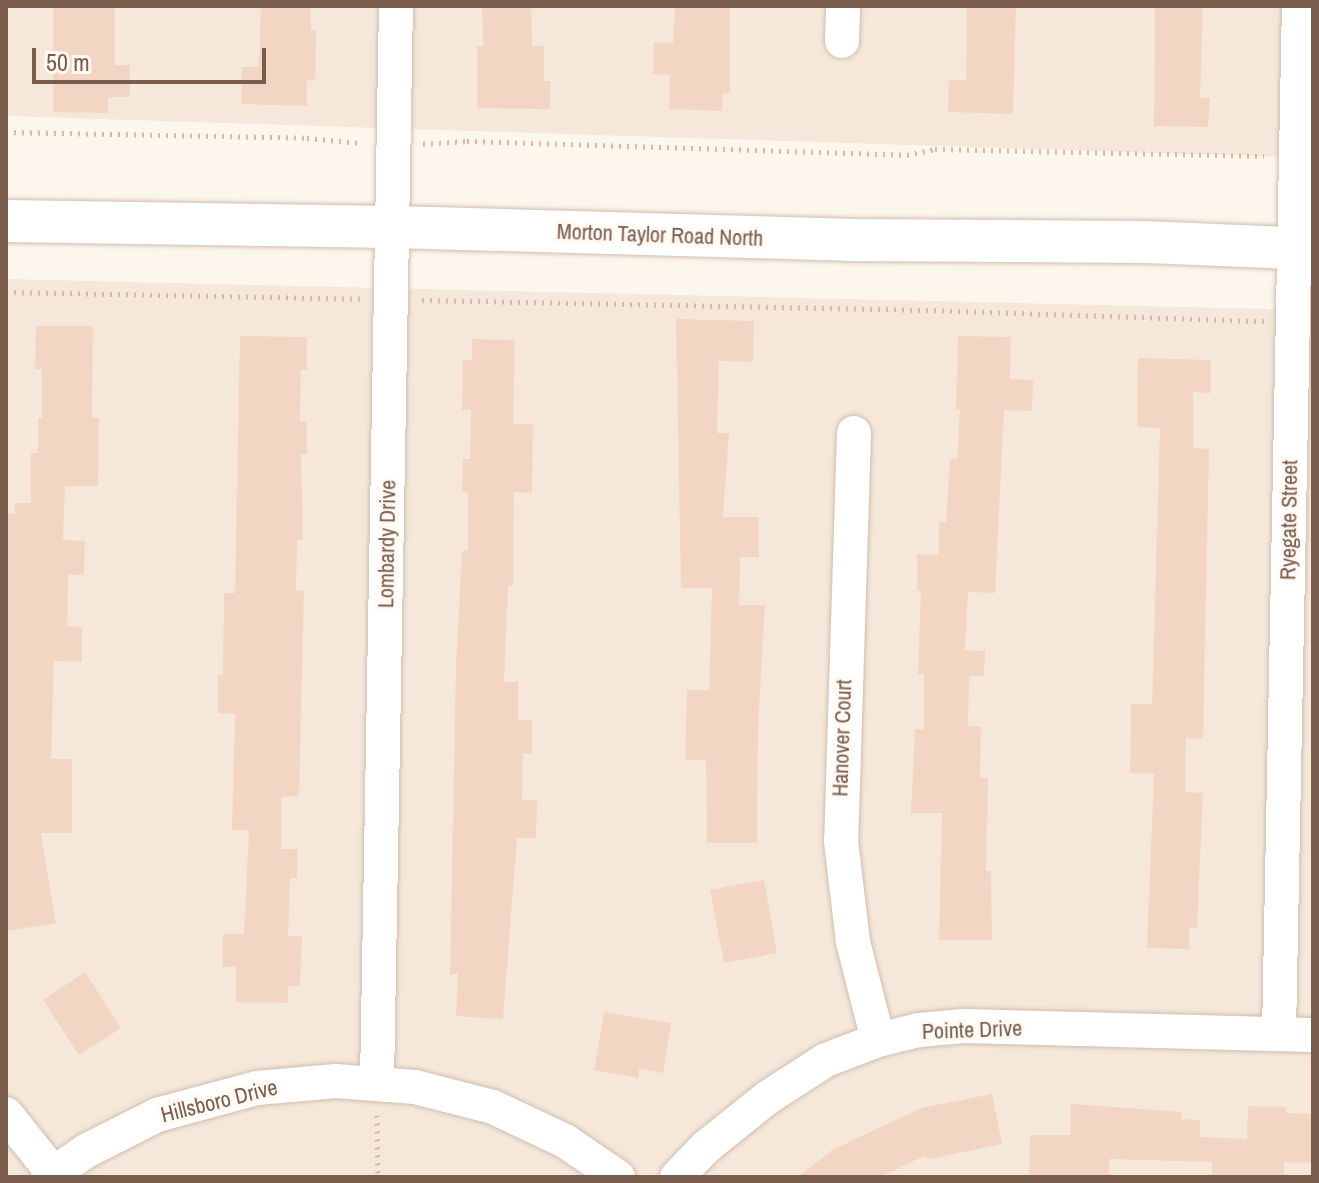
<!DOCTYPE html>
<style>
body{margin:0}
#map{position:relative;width:1319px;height:1183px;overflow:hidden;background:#fdf6ec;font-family:"Archivo Narrow",sans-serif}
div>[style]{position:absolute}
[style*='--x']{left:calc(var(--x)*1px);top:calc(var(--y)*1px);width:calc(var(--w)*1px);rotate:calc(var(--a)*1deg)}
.residential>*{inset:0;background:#f5e8da}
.building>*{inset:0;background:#f3d5c3}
.path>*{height:5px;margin-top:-2.5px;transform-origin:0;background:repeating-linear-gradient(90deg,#d9b8a5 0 2px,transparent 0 8px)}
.roads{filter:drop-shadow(0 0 2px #d1beb0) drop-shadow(0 0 2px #d1beb0)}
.minor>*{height:34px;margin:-17px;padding:0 17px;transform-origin:17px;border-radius:17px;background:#fff}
.tertiary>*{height:42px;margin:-21px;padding:0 21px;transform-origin:21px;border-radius:21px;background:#fff}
span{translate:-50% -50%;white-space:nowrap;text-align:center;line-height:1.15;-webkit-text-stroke:7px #fffaf3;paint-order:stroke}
.street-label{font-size:22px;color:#7a5c4d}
.frame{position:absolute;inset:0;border:8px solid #7a5c4d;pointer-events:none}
.scale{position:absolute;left:32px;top:48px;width:234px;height:36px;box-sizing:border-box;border:4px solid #7a5c4d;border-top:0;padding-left:10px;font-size:24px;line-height:28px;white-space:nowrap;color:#7a5c4d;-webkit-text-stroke:6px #fffaf3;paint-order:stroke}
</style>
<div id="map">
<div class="residential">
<div style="clip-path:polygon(6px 6px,1313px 6px,1313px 158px,6px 116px)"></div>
<div style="clip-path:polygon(6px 279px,1313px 310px,1313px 1177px,6px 1177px)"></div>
</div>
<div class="building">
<div style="clip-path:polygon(53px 6px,115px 6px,115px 65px,130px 65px,130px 97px,108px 97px,108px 113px,53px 112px)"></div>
<div style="clip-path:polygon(261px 6px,311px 6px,311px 30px,316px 30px,315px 81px,307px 80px,307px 106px,241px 104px,242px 67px,259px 67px)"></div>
<div style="clip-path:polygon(482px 6px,531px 6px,532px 46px,544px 46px,544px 81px,550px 81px,550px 109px,477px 108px,477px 46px,483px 46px)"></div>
<div style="clip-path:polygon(675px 6px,730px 6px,730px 93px,723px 93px,722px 111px,669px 109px,670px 75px,653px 74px,654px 42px,673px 43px)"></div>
<div style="clip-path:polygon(967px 6px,1016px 6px,1013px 114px,948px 112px,949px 80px,966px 80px)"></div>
<div style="clip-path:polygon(1155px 6px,1203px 6px,1200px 98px,1210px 98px,1208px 127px,1154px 126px)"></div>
<div style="clip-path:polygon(676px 319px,754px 321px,753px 362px,719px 361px,717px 433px,729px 433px,723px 517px,759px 517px,759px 557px,740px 557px,739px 605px,765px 605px,758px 726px,757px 843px,707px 843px,706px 760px,685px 760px,687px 690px,709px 690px,712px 588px,681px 588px)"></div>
<div style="clip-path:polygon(36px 326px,93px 326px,92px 418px,99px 418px,98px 486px,65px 486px,63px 540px,85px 541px,84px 575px,68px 575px,67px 626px,82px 627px,82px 662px,54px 661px,51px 759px,72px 759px,72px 833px,41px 833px,56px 923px,6px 931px,6px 514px,15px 514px,15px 503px,31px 503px,31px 453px,38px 453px,38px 418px,42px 418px,42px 369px,35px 369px)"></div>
<div style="clip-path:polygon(240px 336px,307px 337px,307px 370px,301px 370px,300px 421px,307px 421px,307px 454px,301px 454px,303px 540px,297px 540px,296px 590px,304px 591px,299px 796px,281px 797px,281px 849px,298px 849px,297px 878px,290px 878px,288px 936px,302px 936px,300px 986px,288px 986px,288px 1003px,236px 1002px,236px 967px,222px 967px,223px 934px,244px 934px,249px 830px,232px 830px,235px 714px,218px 713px,218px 675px,223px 675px,224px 593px,235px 593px)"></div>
<div style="clip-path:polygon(958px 336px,1011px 337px,1010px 379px,1033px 380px,1032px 411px,1004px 410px,995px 593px,968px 592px,965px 650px,985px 651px,984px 676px,969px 676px,968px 726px,981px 727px,980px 778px,988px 778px,986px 871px,991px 871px,992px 940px,939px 940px,942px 813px,911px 813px,915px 729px,924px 729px,924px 674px,918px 674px,921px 591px,917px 591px,917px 554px,939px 555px,939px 522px,946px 522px,950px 459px,957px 459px,960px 409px,956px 409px)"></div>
<div style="clip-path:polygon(472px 339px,515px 340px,513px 424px,533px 424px,532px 493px,514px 492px,513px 586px,508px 586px,504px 682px,518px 682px,518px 720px,532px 720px,532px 753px,523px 753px,522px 800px,537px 800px,536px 838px,517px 838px,503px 1019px,456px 1016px,458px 973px,450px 975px,456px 665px,462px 551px,468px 551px,468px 492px,462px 492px,463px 459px,470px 459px,471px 410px,462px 410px,463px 360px,472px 360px)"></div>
<div style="clip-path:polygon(1138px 358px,1211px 360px,1211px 393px,1193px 392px,1193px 448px,1209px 449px,1203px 739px,1186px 738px,1185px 792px,1203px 793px,1197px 928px,1189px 927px,1189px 949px,1147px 948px,1154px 774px,1130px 773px,1131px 704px,1152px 704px,1160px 428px,1137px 427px)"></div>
<div style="clip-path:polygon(764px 880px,777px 953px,724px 963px,710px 890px)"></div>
<div style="clip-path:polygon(85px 972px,121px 1028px,79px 1055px,43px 1000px)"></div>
<div style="clip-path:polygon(604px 1012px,671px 1023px,663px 1073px,639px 1069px,638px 1078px,594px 1070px)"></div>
<div style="clip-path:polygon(992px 1094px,1002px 1144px,930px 1159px,924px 1156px,880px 1177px,798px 1177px,832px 1150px,921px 1108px)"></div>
<div style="clip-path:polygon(1071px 1104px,1182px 1112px,1181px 1119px,1200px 1120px,1200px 1137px,1247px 1139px,1248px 1106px,1286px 1107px,1286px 1113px,1313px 1114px,1313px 1163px,1284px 1162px,1284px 1177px,1212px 1177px,1212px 1162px,1109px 1159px,1109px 1177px,1029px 1177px,1030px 1135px,1070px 1135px)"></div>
</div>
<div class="path">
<div style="--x:6;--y:132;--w:301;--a:1.1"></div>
<div style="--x:307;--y:138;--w:54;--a:5.3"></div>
<div style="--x:423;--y:144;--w:44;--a:-3.9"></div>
<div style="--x:467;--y:141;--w:440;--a:1.8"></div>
<div style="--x:907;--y:155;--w:29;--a:-12"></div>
<div style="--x:935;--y:149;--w:329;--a:1.2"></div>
<div style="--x:6;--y:292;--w:354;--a:1.1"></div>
<div style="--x:422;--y:300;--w:504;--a:1.14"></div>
<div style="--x:926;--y:310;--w:338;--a:1.9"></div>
<div style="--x:377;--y:1115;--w:62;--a:89.1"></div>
</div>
<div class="roads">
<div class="minor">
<div style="--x:842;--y:41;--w:35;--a:-88"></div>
<div style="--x:854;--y:433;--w:408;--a:91.8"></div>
<div style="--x:841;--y:841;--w:102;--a:83.2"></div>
<div style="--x:853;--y:942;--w:101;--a:75.7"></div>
<div style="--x:1279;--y:1034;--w:1028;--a:-88.89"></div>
<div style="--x:377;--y:1082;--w:1076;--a:-88.99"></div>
<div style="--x:6;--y:1114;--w:75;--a:51.5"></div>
<div style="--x:48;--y:1177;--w:46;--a:-34.4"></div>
<div style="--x:86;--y:1151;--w:80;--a:-26.9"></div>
<div style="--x:157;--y:1115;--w:104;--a:-15.1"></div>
<div style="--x:257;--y:1088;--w:79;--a:-5.1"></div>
<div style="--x:336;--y:1081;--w:79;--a:4.3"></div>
<div style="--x:415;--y:1087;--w:81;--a:14.4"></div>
<div style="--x:493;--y:1107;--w:80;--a:25.3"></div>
<div style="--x:565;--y:1141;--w:64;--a:34.2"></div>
<div style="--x:677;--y:1177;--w:42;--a:-46"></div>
<div style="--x:706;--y:1147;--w:78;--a:-38.8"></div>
<div style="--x:767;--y:1098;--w:70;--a:-32.8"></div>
<div style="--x:826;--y:1060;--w:56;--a:-21"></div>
<div style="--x:878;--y:1040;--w:42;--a:-13.7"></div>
<div style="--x:919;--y:1030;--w:44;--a:-5.2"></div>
<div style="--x:963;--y:1026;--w:350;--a:1.5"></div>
</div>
<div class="tertiary">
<div style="--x:6;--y:221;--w:387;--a:0.9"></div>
<div style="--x:393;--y:227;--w:455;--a:1.6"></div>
<div style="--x:848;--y:240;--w:298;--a:0.4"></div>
<div style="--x:1146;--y:242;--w:167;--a:2.4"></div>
</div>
</div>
<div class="street-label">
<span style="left:660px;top:235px;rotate:2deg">Morton Taylor Road North</span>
<span style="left:1289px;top:520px;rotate:-89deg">Ryegate Street</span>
<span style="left:387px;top:544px;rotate:-89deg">Lombardy Drive</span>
<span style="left:842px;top:738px;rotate:-88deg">Hanover Court</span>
<span style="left:972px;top:1030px;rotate:-2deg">Pointe Drive</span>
<span style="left:219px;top:1101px;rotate:-14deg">Hillsboro Drive</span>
</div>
<div class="frame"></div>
<div class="scale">50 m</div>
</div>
